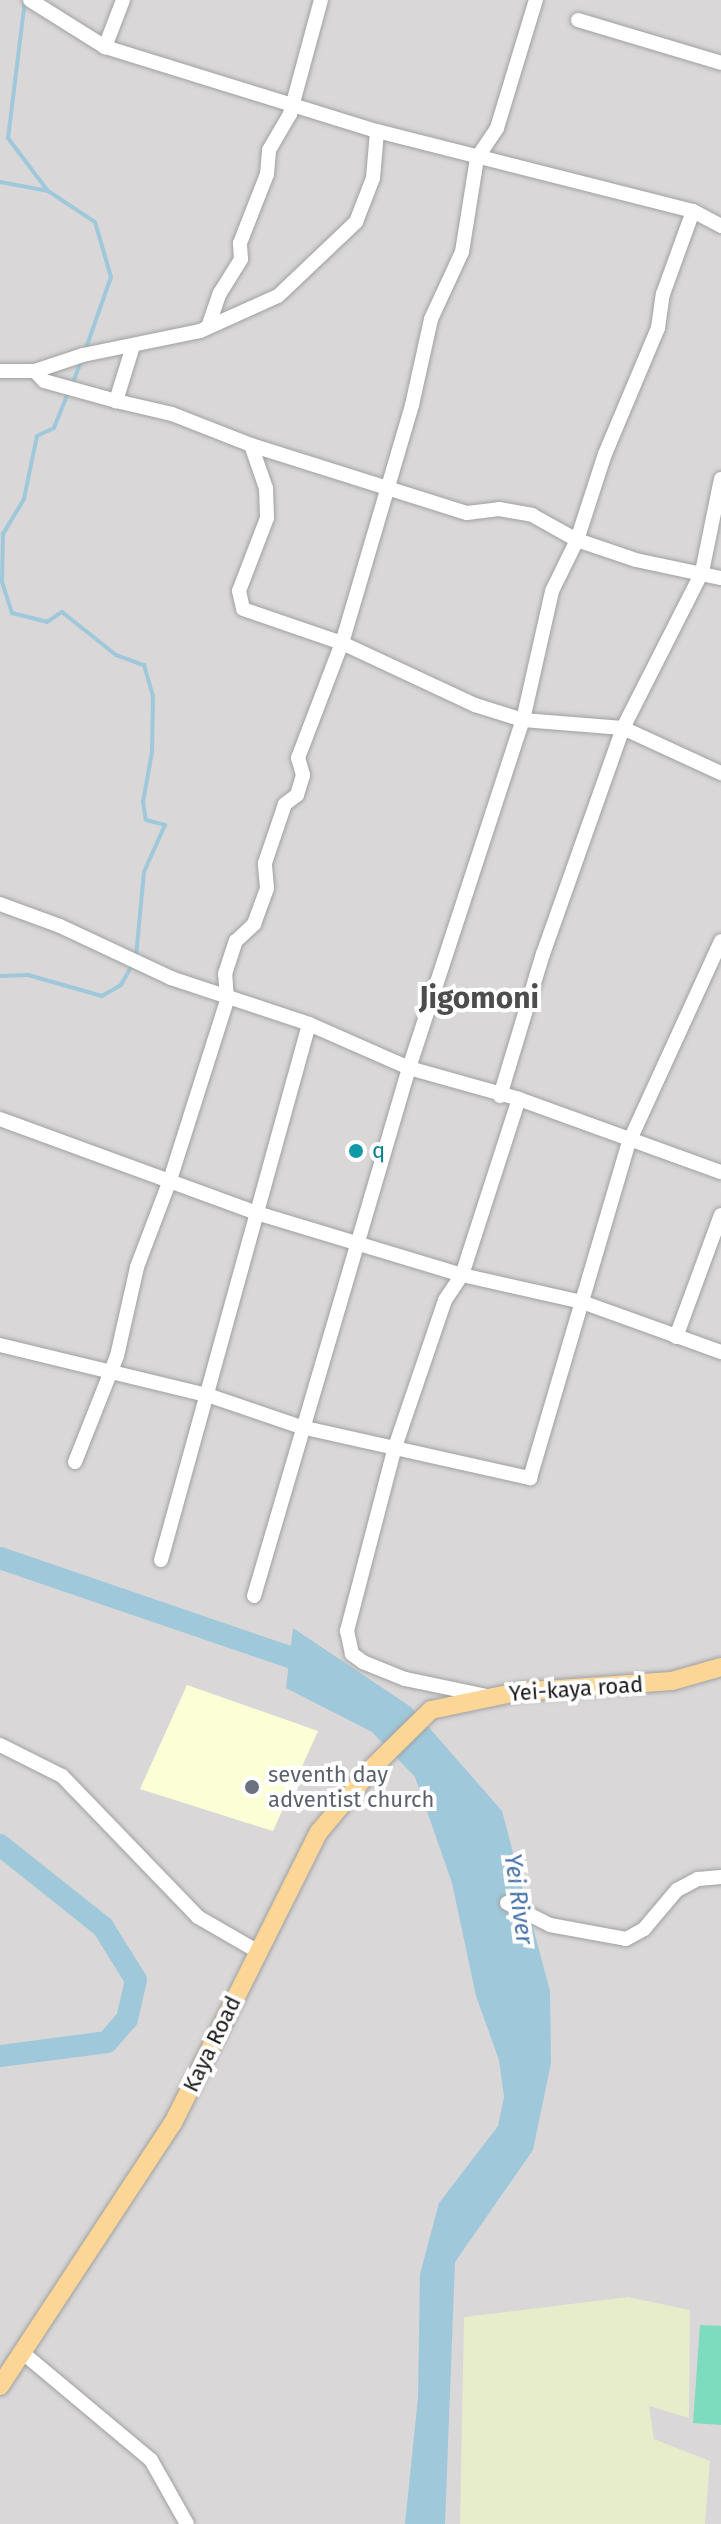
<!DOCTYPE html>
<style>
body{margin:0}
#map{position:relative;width:721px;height:2524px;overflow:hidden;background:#ece9e0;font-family:"Fira Sans",sans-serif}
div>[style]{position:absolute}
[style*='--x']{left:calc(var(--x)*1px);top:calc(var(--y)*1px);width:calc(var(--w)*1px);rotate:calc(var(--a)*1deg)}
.residential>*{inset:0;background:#d9d7d7}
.education>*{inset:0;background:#fcffd6}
.farmland>*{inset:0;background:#e7ecca}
.pitch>*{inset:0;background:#7ddcbd}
.water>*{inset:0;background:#9fc9db}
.stream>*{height:4px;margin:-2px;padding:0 2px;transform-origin:2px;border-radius:2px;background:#9fc9db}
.river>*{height:22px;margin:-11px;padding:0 11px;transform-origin:11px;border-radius:11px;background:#9fc9db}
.roads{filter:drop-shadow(0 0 2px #a1a1a1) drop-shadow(0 0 2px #a1a1a1)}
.minor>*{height:14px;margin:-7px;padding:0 7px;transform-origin:7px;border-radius:7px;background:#fff}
.major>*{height:18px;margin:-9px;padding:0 9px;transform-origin:9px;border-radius:9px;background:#fbd696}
.dots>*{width:22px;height:22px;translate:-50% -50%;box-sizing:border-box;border:4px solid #fff;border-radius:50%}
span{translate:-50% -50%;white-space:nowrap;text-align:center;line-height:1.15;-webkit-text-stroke:8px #fff;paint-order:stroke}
.culture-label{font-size:22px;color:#0d838f}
.left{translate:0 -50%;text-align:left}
.street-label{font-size:22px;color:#1a1a1a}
.worship-label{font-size:22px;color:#5b616d}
.water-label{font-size:24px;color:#4972a8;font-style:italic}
.district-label{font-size:30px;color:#4d4d4d;font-weight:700}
</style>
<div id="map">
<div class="residential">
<div style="clip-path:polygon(0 0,721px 0,721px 2524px,0 2524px)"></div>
</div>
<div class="education">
<div style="clip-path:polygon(187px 1685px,318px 1731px,273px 1831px,140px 1789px)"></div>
</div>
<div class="farmland">
<div style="clip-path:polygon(628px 2297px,690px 2310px,689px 2418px,649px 2406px,654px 2439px,710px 2461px,705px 2524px,460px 2524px,464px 2317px)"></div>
</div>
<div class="pitch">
<div style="clip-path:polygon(700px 2325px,721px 2326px,721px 2425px,693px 2423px)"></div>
</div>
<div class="water">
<div style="clip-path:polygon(293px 1628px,411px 1707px,502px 1811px,550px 1991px,551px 2063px,533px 2150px,455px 2262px,445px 2524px,405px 2524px,418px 2397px,420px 2274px,439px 2203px,498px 2126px,504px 2097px,499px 2060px,476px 1996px,452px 1883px,415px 1777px,372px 1732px,286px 1688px)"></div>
</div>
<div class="stream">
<div style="--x:25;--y:0;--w:139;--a:97"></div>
<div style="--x:8;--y:138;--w:66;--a:53"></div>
<div style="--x:48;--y:191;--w:56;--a:33.4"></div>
<div style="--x:95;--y:222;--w:57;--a:73.8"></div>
<div style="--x:111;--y:277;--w:78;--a:109.4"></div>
<div style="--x:0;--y:182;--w:49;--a:10.6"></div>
<div style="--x:72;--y:385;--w:28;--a:-69"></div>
<div style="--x:68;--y:393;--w:38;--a:112"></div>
<div style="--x:54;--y:428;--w:19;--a:155"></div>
<div style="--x:37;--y:436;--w:64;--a:101.7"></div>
<div style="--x:24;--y:499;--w:41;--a:121"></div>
<div style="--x:3;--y:534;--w:48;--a:91.2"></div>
<div style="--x:2;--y:582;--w:33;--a:72"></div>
<div style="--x:12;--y:613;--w:36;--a:14"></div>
<div style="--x:47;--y:622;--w:18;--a:-34"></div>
<div style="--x:62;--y:612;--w:69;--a:38.5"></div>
<div style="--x:116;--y:655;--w:30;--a:20"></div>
<div style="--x:144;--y:665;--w:32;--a:74"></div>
<div style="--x:153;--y:696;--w:56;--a:91"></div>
<div style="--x:152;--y:752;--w:51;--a:100.2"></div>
<div style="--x:143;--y:802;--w:18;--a:81"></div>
<div style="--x:146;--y:820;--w:20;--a:15"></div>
<div style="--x:165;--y:825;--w:51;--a:114.1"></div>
<div style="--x:144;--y:872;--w:85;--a:95.4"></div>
<div style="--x:0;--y:976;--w:28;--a:-2"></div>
<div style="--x:28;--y:975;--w:77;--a:15.8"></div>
<div style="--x:102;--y:996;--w:22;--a:-30"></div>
<div style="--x:121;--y:985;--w:23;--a:-61"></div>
</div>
<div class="river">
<div style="--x:0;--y:1558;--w:324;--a:18.9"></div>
<div style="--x:307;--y:1663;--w:10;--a:45"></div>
<div style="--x:0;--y:1845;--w:132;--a:38.5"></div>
<div style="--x:103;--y:1927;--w:62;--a:58.1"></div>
<div style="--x:136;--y:1980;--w:40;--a:103"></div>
<div style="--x:127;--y:2019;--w:30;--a:131"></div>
<div style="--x:107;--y:2042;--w:108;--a:172.5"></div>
</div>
<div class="roads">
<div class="minor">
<div style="--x:30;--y:0;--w:89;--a:32.1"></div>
<div style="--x:105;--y:47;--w:285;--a:17.2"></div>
<div style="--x:377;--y:131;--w:326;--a:14.2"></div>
<div style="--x:693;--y:211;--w:32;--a:28"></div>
<div style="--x:578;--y:20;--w:149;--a:16.7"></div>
<div style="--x:105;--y:47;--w:50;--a:-69"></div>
<div style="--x:208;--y:327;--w:36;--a:-71"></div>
<div style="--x:220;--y:293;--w:40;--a:-58"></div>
<div style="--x:241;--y:259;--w:16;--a:-94"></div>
<div style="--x:240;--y:243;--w:74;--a:-68.6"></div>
<div style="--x:267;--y:174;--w:24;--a:-85"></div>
<div style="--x:269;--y:150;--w:42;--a:-59.7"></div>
<div style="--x:290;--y:114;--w:118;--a:-74.8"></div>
<div style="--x:133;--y:346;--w:58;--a:107.2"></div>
<div style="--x:116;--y:401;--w:57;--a:13.1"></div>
<div style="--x:172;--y:414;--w:85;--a:21.4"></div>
<div style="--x:251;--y:445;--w:226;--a:17.5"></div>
<div style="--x:467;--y:513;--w:32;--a:-7"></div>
<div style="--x:499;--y:509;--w:34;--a:10"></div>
<div style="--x:532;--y:515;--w:51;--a:29.1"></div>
<div style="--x:577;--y:540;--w:62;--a:18.7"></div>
<div style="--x:636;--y:560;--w:87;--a:12"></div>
<div style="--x:0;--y:371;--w:35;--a:0"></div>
<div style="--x:35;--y:371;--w:51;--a:-18.4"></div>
<div style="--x:83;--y:355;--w:119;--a:-11.6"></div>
<div style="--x:200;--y:331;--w:85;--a:-24.2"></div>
<div style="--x:278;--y:296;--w:108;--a:-43.5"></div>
<div style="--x:356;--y:222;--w:47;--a:-68.9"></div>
<div style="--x:373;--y:178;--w:47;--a:-85.1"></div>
<div style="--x:35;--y:371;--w:13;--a:48"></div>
<div style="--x:44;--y:381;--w:75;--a:15.5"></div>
<div style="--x:251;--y:445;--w:46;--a:70.8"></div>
<div style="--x:266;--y:488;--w:30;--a:88"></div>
<div style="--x:267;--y:518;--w:78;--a:111"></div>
<div style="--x:239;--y:591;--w:18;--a:77"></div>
<div style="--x:243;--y:609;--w:105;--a:19"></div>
<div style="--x:342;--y:643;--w:147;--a:25"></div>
<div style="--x:475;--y:705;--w:50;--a:17.4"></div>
<div style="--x:523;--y:720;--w:100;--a:4.6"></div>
<div style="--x:623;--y:728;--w:108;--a:24.7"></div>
<div style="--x:0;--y:904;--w:64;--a:20.1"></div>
<div style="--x:60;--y:926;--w:123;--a:25.1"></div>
<div style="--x:171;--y:978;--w:145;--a:18.4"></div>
<div style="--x:309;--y:1024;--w:109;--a:23.7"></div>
<div style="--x:409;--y:1068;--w:114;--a:15.7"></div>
<div style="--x:519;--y:1099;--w:215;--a:19.9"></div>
<div style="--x:500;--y:1096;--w:148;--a:-73.2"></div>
<div style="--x:543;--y:954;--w:240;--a:-70.5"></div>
<div style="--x:623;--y:728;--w:175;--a:-63.1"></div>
<div style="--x:702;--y:572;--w:95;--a:-78.5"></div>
<div style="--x:0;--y:1119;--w:277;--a:20.1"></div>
<div style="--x:260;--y:1214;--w:211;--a:16.8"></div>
<div style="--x:462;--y:1275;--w:123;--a:12.7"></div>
<div style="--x:582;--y:1302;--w:148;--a:19.8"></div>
<div style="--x:676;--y:1337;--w:130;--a:-69.8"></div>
<div style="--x:0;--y:1345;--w:213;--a:13.6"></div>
<div style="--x:207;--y:1395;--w:99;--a:18.8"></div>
<div style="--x:301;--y:1427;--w:235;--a:12.6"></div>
<div style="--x:530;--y:1478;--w:350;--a:-73.6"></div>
<div style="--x:629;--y:1142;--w:221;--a:-65.4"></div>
<div style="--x:75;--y:1462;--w:114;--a:-68.4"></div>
<div style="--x:117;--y:1356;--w:91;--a:-77.3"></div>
<div style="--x:137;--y:1267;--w:93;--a:-69.2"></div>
<div style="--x:170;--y:1180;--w:189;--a:-72.4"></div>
<div style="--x:227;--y:1000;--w:26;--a:-94"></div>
<div style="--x:225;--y:974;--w:35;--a:-72"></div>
<div style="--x:236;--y:941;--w:25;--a:-43"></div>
<div style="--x:254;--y:924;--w:38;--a:-70"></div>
<div style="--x:267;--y:888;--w:25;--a:-95"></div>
<div style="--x:265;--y:863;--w:62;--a:-71.3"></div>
<div style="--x:285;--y:804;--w:15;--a:-37"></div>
<div style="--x:297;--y:795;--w:21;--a:-73"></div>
<div style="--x:303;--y:775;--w:18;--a:-106"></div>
<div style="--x:298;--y:758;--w:123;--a:-69.1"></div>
<div style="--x:342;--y:643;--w:248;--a:-73.6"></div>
<div style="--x:412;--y:405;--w:88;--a:-77.5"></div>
<div style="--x:431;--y:319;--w:74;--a:-65.2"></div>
<div style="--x:462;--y:252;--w:95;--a:-80.9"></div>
<div style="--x:477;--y:158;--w:36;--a:-56"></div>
<div style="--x:497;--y:128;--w:134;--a:-73.1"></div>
<div style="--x:161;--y:1560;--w:556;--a:-74.56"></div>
<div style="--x:254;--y:1596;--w:550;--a:-73.64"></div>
<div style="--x:409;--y:1068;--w:366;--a:-71.9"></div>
<div style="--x:523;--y:720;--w:132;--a:-77.3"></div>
<div style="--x:552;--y:591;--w:57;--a:-63.9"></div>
<div style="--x:577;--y:540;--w:90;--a:-72"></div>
<div style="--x:605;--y:454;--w:137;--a:-67.2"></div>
<div style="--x:658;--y:328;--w:34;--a:-82"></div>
<div style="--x:663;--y:294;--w:88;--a:-70.1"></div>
<div style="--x:487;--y:1696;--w:84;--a:-168.3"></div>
<div style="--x:405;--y:1679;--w:45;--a:-158"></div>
<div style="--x:363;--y:1662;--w:14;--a:-144"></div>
<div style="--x:352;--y:1654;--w:24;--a:-102"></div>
<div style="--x:347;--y:1631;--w:187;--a:-75.4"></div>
<div style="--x:394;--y:1450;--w:158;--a:-71.2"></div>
<div style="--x:445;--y:1300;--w:30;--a:-56"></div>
<div style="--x:462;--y:1275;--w:185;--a:-72.1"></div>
<div style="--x:0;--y:1745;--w:69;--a:26.6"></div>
<div style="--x:62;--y:1776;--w:196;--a:46"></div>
<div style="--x:198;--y:1917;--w:68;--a:30"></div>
<div style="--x:507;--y:1903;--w:48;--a:27.1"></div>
<div style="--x:550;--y:1925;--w:77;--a:10.4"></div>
<div style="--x:626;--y:1939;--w:21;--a:-29"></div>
<div style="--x:644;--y:1929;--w:51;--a:-49.8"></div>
<div style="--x:677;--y:1890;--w:24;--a:-28"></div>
<div style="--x:698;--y:1879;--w:23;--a:-5"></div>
<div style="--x:23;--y:2353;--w:167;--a:39.9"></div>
<div style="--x:151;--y:2460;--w:73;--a:60.6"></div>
</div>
<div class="major">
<div style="--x:0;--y:2386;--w:315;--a:-56.7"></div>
<div style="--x:173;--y:2123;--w:326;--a:-63.4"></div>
<div style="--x:319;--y:1832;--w:86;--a:-50.2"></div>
<div style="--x:374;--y:1766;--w:80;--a:-44.5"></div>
<div style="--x:431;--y:1710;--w:88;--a:-11.8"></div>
<div style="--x:517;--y:1692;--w:155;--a:-4.1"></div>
<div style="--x:672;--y:1681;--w:51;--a:-15.9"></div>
</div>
</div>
<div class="dots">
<div style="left:356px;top:1151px;background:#0f9aa8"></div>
<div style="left:252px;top:1787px;background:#6b7280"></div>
</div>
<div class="culture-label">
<span class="left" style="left:372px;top:1151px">q</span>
</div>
<div class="street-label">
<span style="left:576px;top:1689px;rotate:-4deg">Yei-kaya road</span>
<span style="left:212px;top:2044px;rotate:-64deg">Kaya Road</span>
</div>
<div class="worship-label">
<span class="left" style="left:268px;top:1787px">seventh day<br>adventist church</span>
</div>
<div class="water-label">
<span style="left:518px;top:1899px;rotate:82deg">Yei River</span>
</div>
<div class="district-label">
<span style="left:479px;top:998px">Jigomoni</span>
</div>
</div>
